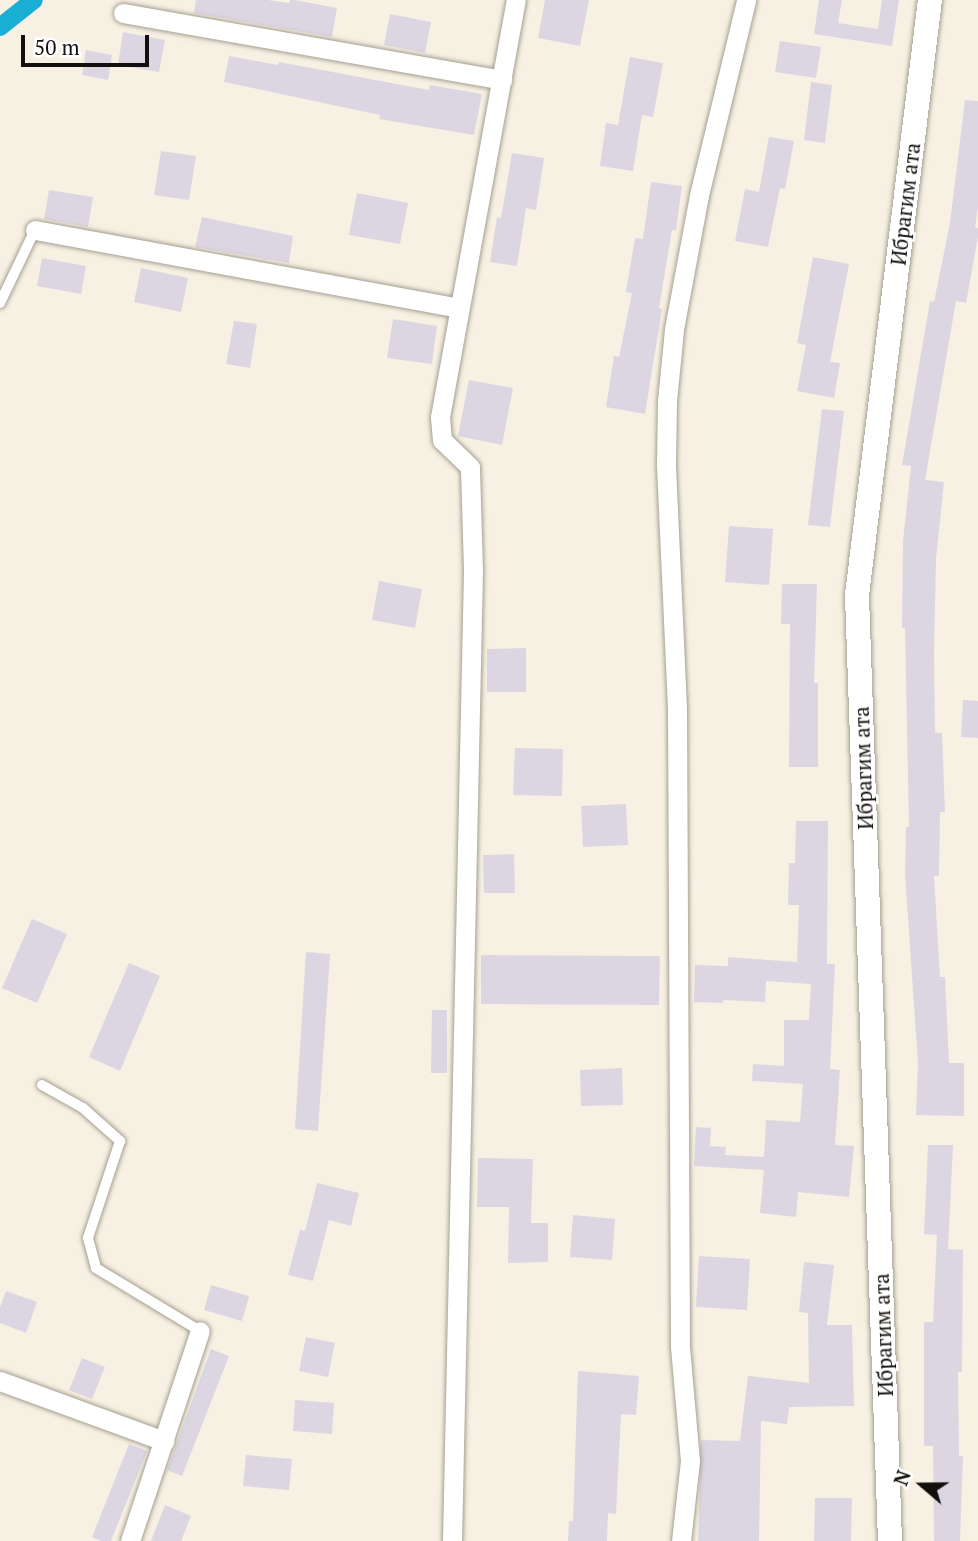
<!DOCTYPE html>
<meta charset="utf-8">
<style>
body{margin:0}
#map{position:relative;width:978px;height:1541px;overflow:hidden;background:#f7f1e3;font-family:"PT Serif",serif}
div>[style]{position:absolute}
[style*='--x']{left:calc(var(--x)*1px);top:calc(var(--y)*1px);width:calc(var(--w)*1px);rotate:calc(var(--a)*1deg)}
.canal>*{height:18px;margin:-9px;padding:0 9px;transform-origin:9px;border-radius:9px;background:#19afd4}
.building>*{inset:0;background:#dcd6e3}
.roads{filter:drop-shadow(0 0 2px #a59f92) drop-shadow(0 0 2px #a59f92)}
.service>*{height:10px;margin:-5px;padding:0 5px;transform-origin:5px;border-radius:5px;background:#fff}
.minor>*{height:19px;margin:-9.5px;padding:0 9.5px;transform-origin:9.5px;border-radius:9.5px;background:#fff}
.tertiary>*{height:24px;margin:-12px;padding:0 12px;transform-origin:12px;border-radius:12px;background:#fff}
span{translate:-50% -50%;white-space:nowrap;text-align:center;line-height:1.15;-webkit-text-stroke:5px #fff;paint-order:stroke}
.street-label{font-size:21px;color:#12100c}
.north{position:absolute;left:887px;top:1450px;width:70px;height:70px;-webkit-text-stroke:5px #fff;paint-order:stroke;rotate:290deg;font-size:19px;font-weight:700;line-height:28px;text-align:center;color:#12100c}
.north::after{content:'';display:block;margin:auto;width:24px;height:32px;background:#12100c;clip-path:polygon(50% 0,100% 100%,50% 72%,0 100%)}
.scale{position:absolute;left:21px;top:35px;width:128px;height:32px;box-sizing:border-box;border:4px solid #12100c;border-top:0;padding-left:9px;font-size:21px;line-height:24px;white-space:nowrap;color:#12100c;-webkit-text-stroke:5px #fff;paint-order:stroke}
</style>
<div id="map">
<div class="canal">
<div style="--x:0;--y:27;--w:43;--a:-38.5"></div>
</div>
<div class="building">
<div style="clip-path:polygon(196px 0,268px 0,289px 3px,290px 0,295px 0,337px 8px,332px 37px,194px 13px)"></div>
<div style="clip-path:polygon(545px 0,589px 0,580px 46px,538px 38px)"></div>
<div style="clip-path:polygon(819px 0,842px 0,838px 23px,878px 29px,882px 0,899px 0,892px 46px,814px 34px)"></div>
<div style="clip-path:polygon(390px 14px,431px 22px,425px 53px,384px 45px)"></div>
<div style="clip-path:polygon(123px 32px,165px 40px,159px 72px,118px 65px)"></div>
<div style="clip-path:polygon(780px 41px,821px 47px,816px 78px,775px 72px)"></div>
<div style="clip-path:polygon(86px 50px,112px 55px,108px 80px,82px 75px)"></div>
<div style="clip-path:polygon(229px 56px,278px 65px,279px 62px,429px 90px,430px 85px,482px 94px,474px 135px,379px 119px,380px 115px,224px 82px)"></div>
<div style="clip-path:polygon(630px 57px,663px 63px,653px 117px,642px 115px,633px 171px,600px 166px,606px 123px,618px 125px)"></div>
<div style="clip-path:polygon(811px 82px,832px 85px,825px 143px,804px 140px)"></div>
<div style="clip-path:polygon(965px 100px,978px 101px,978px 207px,975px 228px,978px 228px,978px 237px,966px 303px,956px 301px,925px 480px,944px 482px,936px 559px,934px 652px,935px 733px,942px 733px,945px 812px,940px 812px,939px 876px,934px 876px,940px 977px,945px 977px,949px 1063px,964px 1063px,964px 1116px,916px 1115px,918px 1063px,905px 874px,906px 827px,909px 827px,905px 628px,902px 628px,903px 541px,911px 466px,902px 465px,930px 301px,934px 302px,950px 223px)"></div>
<div style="clip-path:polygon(769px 137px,794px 141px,785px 189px,780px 188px,768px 247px,735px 241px,745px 189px,759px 192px)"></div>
<div style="clip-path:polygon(161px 151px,196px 156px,189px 200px,154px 195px)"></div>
<div style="clip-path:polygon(512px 153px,544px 158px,536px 210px,526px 208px,517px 266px,490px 262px,497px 217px,501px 218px)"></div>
<div style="clip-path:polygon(651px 182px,682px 186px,676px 230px,672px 230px,659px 308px,662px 309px,645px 414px,606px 407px,614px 356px,619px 357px,632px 293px,626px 292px,635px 238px,643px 239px)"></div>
<div style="clip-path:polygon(49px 190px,93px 197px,88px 227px,44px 219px)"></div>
<div style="clip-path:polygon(357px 193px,408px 203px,400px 244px,349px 235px)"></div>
<div style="clip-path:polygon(202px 217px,293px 236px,289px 263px,195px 247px)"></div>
<div style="clip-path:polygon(813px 257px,849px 264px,830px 362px,840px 363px,834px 398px,797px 391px,806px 345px,797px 343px)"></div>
<div style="clip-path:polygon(42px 258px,86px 266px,81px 294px,37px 286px)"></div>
<div style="clip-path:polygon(141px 268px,188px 278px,181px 312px,134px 302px)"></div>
<div style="clip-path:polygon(393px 319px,437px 326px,432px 364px,387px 358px)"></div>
<div style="clip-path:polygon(234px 321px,257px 324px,250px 368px,226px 364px)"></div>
<div style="clip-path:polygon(469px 380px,513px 388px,502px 445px,458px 436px)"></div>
<div style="clip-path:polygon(822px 409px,844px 411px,830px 527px,808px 525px)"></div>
<div style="clip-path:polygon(729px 526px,773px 529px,769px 585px,725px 582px)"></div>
<div style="clip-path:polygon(379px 581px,422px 589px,415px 628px,372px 620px)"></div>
<div style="clip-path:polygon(782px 584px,817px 584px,814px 683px,818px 683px,818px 767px,789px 767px,790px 624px,781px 624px)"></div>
<div style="clip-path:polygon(526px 648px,526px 692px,487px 692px,487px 649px)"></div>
<div style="clip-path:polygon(963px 700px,978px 701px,978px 738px,961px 737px)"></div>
<div style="clip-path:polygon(515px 748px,563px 749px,562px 796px,513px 795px)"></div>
<div style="clip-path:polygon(626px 804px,628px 845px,583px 847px,581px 806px)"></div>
<div style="clip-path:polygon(796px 821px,828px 821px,827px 964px,835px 964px,830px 1069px,840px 1070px,835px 1145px,854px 1146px,849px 1197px,798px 1192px,796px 1217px,760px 1213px,764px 1170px,694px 1166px,696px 1127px,711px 1128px,710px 1146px,726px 1147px,725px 1155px,764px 1157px,766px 1120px,800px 1122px,803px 1084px,752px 1081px,753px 1064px,784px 1066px,784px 1020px,809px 1020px,811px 984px,766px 981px,765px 1002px,723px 1000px,723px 1003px,694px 1002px,695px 965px,728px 966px,728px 957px,797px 962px,799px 905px,788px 905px,789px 863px,795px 863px)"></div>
<div style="clip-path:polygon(514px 854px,515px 893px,484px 893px,483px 855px)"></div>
<div style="clip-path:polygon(32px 919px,67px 934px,37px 1003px,2px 988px)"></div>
<div style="clip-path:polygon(306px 952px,330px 954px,318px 1131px,295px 1129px)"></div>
<div style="clip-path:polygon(481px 955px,660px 956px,659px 1005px,481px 1004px)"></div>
<div style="clip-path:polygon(129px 963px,160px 976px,120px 1071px,89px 1057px)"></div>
<div style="clip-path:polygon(432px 1010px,447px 1010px,447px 1073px,431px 1073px)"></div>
<div style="clip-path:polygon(622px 1068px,623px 1105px,581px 1106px,580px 1070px)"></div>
<div style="clip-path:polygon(928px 1145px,953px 1145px,948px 1249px,963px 1250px,962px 1372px,958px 1372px,959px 1456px,963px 1456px,960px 1541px,934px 1541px,933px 1446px,924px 1446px,924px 1322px,933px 1322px,937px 1235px,924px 1234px)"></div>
<div style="clip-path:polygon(478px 1158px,533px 1159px,531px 1223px,548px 1223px,548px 1262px,508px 1263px,509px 1207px,477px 1207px)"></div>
<div style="clip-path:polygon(317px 1183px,359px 1193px,351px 1226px,329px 1220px,313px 1281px,288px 1275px,300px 1230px,305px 1231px)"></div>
<div style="clip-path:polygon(573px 1215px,615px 1219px,612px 1260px,570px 1257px)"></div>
<div style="clip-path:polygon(699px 1256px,750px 1259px,747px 1310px,696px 1307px)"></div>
<div style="clip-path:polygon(804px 1262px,834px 1265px,827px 1325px,852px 1325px,854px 1406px,789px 1407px,787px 1424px,761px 1421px,759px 1541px,698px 1541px,701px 1440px,740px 1441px,748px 1376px,809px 1383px,808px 1313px,799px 1312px)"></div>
<div style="clip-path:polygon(211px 1285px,249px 1296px,242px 1321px,204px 1310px)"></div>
<div style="clip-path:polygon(6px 1291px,37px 1302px,26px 1333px,0 1323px,0 1307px)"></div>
<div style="clip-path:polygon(306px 1337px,335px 1343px,328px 1377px,299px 1371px)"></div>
<div style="clip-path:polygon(211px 1349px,229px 1356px,182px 1476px,167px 1470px)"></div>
<div style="clip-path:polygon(82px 1358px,105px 1367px,92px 1399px,69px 1390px)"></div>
<div style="clip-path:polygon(578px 1371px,639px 1376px,636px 1415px,621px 1414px,616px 1514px,608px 1513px,607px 1541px,568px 1541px,569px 1521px,573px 1521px)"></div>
<div style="clip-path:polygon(295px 1400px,334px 1403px,332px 1434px,293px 1431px)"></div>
<div style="clip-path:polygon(129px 1444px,147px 1451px,111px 1541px,101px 1541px,92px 1537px)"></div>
<div style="clip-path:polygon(246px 1455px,292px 1459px,289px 1490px,243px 1486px)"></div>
<div style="clip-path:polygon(815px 1498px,852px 1498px,851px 1541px,814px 1541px)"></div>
<div style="clip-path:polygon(165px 1505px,191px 1516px,181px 1541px,151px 1541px)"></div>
</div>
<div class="roads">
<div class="service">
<div style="--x:0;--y:303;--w:81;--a:-64.4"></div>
<div style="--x:42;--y:1085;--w:47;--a:29.3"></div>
<div style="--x:83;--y:1108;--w:50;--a:41.7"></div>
<div style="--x:120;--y:1141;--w:102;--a:108.3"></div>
<div style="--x:88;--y:1238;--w:31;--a:75"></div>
<div style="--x:96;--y:1268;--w:122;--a:31.2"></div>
</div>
<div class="minor">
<div style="--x:123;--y:13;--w:385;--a:10"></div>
<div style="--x:35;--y:230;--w:431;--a:10.4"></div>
<div style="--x:0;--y:1381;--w:175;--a:20.1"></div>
<div style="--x:130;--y:1541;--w:221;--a:-71.6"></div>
<div style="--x:452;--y:1541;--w:971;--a:-88.76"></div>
<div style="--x:473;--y:570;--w:103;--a:-91.7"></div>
<div style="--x:470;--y:467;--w:39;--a:-136"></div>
<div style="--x:442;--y:440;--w:23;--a:-95"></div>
<div style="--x:440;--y:417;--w:424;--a:-79.7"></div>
<div style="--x:681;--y:1541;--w:81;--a:-83.6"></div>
<div style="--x:690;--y:1461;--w:115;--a:-95"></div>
<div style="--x:680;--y:1346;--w:638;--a:-90.27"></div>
<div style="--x:677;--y:708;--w:243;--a:-92.6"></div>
<div style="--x:666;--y:465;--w:64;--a:-89.1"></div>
<div style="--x:667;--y:401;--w:72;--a:-84.4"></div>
<div style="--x:674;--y:329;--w:136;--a:-79.4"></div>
<div style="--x:699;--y:195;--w:201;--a:-76.4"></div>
</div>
<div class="tertiary">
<div style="--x:890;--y:1541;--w:947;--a:-92"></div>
<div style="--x:857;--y:595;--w:599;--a:-83.01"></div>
</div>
</div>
<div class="street-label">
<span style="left:905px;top:204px;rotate:-83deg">Ибрагим ата</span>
<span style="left:863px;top:768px;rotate:-92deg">Ибрагим ата</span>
<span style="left:883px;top:1335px;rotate:-92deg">Ибрагим ата</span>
</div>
<div class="north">N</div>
<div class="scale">50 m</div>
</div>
